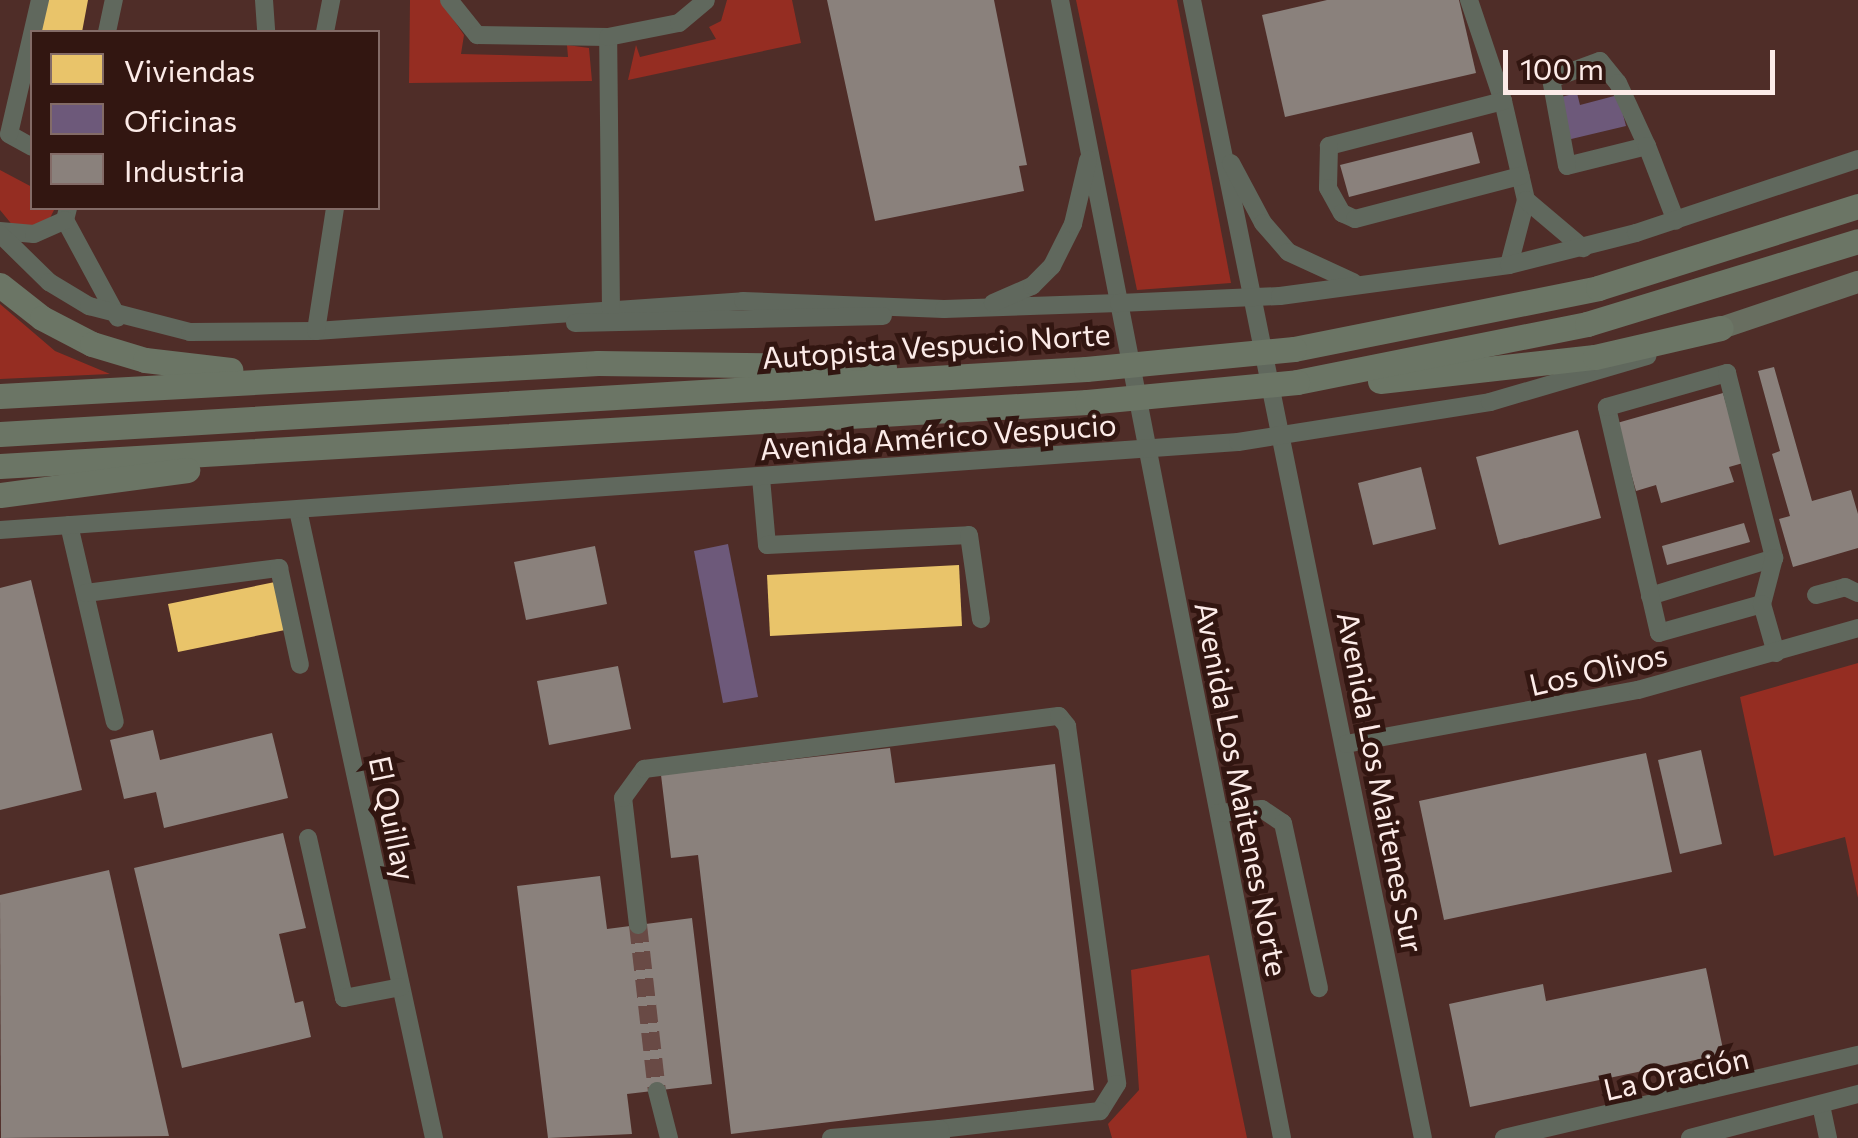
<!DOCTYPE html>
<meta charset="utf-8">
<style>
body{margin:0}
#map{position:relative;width:1858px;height:1138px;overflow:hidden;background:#4f2d28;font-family:Commissioner,sans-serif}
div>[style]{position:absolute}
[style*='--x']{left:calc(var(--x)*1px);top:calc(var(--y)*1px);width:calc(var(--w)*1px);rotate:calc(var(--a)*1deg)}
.green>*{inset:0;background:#952d22}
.homes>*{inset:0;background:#e9c46a}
.offices>*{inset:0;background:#6d597a}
.industry>*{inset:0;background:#8a817c}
.minor-tunnel>*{height:18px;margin-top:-9px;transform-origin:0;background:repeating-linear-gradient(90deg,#694a45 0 18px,transparent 0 27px)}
.minor>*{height:18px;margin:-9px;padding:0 9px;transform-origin:9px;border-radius:9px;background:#60685d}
.major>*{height:22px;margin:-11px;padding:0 11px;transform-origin:11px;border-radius:11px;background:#686e60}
.highway>*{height:25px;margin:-12.5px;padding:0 12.5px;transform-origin:12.5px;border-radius:12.5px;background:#6b7565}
.highway-bridge>*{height:25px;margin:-12.5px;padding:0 12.5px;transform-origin:12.5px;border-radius:12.5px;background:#6b7565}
span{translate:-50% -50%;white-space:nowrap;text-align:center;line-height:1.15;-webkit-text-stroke:10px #321611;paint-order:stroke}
.street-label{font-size:30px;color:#fcebe8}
.legend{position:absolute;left:30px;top:30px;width:350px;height:180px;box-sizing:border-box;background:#321611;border:2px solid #836b67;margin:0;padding:12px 18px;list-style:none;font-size:30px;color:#fcebe8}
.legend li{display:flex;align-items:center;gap:20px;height:50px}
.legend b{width:50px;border:2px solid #836b67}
.scale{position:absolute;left:1503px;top:50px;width:272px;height:45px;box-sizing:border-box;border:5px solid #fcebe8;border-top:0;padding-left:12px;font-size:30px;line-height:35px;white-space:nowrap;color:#fcebe8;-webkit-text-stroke:8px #321611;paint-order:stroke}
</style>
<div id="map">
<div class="green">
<div style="clip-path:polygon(410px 0,440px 0,464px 35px,461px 54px,568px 57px,567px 45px,589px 48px,592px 81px,409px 83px)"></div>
<div style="clip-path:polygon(727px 0,792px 0,801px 43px,628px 80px,636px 45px,640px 57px,716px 39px,709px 27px,721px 21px)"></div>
<div style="clip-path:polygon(1076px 0,1177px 0,1231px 283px,1137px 290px)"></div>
<div style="clip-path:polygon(0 170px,32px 187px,32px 208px,55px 208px,50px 218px,35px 228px,14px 227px,0 210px)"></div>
<div style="clip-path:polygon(0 304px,55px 351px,110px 374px,0 379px)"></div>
<div style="clip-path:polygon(1858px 663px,1858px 898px,1845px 837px,1774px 856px,1740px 697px)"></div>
<div style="clip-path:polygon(1209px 955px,1247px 1138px,1112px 1138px,1108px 1124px,1139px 1090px,1131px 970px)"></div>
</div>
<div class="homes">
<div style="clip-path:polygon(48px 0,88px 0,82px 32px,41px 32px)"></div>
<div style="clip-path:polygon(959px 565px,962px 626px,770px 636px,767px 575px)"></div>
<div style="clip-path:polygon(275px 582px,285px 630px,178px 652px,168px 604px)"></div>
</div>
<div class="offices">
<div style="clip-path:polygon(1577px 93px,1580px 105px,1618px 95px,1626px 126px,1567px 140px,1557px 98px)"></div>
<div style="clip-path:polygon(728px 544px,758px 697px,723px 703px,694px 551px)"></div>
</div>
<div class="industry">
<div style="clip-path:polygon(827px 0,994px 0,1027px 165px,1019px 166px,1024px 191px,875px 221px)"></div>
<div style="clip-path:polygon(1327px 0,1459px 0,1476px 73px,1285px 117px,1262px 15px)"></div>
<div style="clip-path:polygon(1472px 132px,1480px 163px,1349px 197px,1340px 165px)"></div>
<div style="clip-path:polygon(1774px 367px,1812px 501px,1851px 490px,1858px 514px,1858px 548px,1793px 567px,1779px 519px,1790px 516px,1772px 454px,1780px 451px,1758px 371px)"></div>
<div style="clip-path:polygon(1723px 393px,1743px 463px,1729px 467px,1734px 482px,1661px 503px,1656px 485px,1636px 491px,1617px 423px)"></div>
<div style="clip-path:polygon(1578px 430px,1601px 518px,1499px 545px,1476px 457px)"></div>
<div style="clip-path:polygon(1421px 467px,1436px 529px,1373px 545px,1358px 483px)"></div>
<div style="clip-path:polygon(1744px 523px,1750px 542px,1667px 565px,1662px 546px)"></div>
<div style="clip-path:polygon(595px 546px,607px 604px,526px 620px,514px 562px)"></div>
<div style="clip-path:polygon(31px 580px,82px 790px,0 810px,0 588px)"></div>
<div style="clip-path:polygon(618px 666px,631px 729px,549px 745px,537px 681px)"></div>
<div style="clip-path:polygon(153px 730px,160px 760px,272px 733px,288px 798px,164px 828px,156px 792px,124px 799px,110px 740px)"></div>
<div style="clip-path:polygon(890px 748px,895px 783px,1055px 764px,1094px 1090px,731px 1134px,698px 855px,671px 858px,661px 775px)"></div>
<div style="clip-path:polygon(1701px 750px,1722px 844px,1680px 854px,1658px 760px)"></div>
<div style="clip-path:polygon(1646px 753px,1672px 872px,1444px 920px,1419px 801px)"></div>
<div style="clip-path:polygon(283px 833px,306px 928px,279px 934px,295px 1003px,303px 1001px,311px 1037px,182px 1068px,134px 868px)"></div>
<div style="clip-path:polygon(109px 870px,169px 1136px,1px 1138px,0 895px)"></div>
<div style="clip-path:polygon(600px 876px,607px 929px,692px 918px,712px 1084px,627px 1094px,632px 1134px,548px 1138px,517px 886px)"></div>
<div style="clip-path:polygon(1706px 968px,1724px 1054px,1470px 1107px,1449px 1004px,1543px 984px,1546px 1001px)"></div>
</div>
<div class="minor-tunnel">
<div style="--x:638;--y:925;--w:167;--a:83.5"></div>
</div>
<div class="minor">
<div style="--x:264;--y:0;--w:32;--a:86"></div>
<div style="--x:449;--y:0;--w:45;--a:51.3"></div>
<div style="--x:477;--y:35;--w:131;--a:0.9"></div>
<div style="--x:1060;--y:0;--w:1159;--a:78.96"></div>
<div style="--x:1192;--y:0;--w:1161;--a:78.53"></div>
<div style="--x:1469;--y:0;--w:107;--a:71.4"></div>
<div style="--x:1503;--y:101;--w:102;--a:76.9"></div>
<div style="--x:1526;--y:200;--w:67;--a:104.7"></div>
<div style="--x:107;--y:32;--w:33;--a:-78"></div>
<div style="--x:325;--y:32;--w:33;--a:-79"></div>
<div style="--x:1503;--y:101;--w:180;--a:165.5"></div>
<div style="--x:1329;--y:146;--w:42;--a:91.4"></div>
<div style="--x:1328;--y:188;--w:29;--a:61"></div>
<div style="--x:1342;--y:213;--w:14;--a:25"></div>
<div style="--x:1355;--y:219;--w:171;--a:-14.6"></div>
<div style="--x:1647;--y:146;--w:82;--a:166"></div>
<div style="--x:1567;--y:166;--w:88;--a:-100.4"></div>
<div style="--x:1551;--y:79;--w:52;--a:-20.2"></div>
<div style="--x:1600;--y:61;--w:28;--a:51"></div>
<div style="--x:1618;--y:83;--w:69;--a:65.3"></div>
<div style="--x:1647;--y:146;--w:80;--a:68.9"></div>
<div style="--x:32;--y:147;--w:26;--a:-151"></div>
<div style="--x:9;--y:134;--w:138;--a:-77"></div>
<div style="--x:1231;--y:163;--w:68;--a:61.9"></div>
<div style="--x:1263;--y:223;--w:38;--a:49"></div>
<div style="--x:1288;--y:252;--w:72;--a:24.8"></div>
<div style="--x:1526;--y:200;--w:75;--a:40.1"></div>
<div style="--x:68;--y:208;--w:12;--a:104"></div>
<div style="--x:65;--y:220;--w:111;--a:61.6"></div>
<div style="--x:0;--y:231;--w:34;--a:5"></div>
<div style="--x:34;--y:234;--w:34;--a:-24"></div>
<div style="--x:0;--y:234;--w:69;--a:44.4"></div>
<div style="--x:49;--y:282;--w:47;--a:31"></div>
<div style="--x:89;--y:306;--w:104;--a:14.4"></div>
<div style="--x:190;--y:332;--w:126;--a:-0.5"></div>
<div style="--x:316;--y:331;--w:428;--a:-4"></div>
<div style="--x:743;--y:301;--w:201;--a:2.3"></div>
<div style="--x:944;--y:309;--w:175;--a:-2"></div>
<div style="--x:1119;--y:303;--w:161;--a:-2.5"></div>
<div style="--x:1280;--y:296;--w:231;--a:-7.7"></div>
<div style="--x:1509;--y:265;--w:131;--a:-14.1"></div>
<div style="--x:1636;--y:233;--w:234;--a:-18.4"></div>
<div style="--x:993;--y:303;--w:43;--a:-23.6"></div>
<div style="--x:1032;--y:286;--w:28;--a:-45"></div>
<div style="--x:1052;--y:266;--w:47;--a:-63.4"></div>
<div style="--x:1073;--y:224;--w:66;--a:-76.8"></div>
<div style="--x:611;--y:311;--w:274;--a:-90.6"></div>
<div style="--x:608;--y:37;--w:72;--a:-11.2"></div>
<div style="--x:679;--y:23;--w:35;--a:-40"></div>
<div style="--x:575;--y:323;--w:308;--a:-1.3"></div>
<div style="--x:316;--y:331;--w:124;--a:-81.2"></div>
<div style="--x:761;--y:478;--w:67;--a:84.9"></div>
<div style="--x:767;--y:545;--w:202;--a:-2.8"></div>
<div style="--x:969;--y:535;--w:85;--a:81.9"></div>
<div style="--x:298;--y:510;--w:643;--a:77.78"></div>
<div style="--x:69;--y:525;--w:202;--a:76.9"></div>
<div style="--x:0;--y:530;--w:1241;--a:-4.07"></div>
<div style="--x:1238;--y:442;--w:255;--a:-9"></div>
<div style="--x:1490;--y:402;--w:164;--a:-16.3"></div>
<div style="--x:86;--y:593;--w:195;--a:-7.4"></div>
<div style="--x:279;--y:568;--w:99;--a:77.8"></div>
<div style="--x:1816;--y:595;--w:30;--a:-15"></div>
<div style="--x:1845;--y:587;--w:14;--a:25"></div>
<div style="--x:1650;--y:596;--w:130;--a:-17"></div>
<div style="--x:1762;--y:604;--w:107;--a:164.3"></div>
<div style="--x:1659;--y:633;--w:232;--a:-103"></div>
<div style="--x:1607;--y:407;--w:125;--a:-15.8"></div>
<div style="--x:1727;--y:373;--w:191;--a:75.7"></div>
<div style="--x:1774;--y:558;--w:48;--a:104.6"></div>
<div style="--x:1762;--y:604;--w:51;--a:74.1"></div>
<div style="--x:1346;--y:744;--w:297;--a:-10.5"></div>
<div style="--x:1638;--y:690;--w:229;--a:-15.7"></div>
<div style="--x:1219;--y:813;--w:43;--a:-5.3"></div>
<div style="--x:1262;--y:809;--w:25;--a:34"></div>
<div style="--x:1283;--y:823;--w:169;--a:77.7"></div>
<div style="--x:308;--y:838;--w:164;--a:77.3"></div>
<div style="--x:344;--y:998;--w:58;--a:-10.9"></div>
<div style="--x:638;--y:925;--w:128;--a:-96.7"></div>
<div style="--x:623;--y:798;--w:36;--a:-54"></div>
<div style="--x:644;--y:769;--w:418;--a:-7.3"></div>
<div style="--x:1059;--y:716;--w:13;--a:51"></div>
<div style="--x:1067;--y:726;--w:361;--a:82"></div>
<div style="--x:1117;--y:1084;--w:32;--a:122"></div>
<div style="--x:1100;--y:1111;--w:161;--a:173.6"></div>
<div style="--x:940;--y:1129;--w:9;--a:84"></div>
<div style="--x:657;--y:1091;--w:49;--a:75.7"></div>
<div style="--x:1821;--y:1105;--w:34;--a:78"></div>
<div style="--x:831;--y:1138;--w:109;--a:-4.7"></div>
<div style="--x:1504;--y:1138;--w:364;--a:-13.2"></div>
<div style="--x:1690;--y:1138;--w:174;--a:-14.7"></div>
</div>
<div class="major">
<div style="--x:1721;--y:328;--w:145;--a:-18.6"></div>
</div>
<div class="highway">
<div style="--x:0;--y:285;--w:53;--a:38.2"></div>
<div style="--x:42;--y:318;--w:56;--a:27.5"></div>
<div style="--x:92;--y:344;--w:55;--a:16.8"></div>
<div style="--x:145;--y:360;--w:86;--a:6.7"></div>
<div style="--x:1294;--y:349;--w:310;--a:-11.3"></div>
<div style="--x:1598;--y:288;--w:273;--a:-17.5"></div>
<div style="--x:1380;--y:381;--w:216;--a:-6.4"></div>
<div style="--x:1595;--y:357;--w:129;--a:-13"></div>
<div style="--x:1297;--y:382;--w:296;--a:-11.3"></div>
<div style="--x:1587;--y:324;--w:283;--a:-17"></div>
<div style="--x:0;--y:396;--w:599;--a:-3.16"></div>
<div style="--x:598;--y:363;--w:286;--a:0.8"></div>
<div style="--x:0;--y:434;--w:1088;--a:-3.43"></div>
<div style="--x:0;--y:466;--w:1089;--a:-3.37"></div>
<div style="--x:0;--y:495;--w:189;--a:-7.6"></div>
</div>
<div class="highway-bridge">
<div style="--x:1086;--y:369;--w:209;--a:-5.5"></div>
<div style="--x:1087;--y:402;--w:211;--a:-5.4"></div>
</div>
<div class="street-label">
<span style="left:936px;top:345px;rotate:-4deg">Autopista Vespucio Norte</span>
<span style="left:938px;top:436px;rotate:-4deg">Avenida Américo Vespucio</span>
<span style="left:1598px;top:669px;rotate:-13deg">Los Olivos</span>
<span style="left:1381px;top:782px;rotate:79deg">Avenida Los Maitenes Sur</span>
<span style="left:1242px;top:789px;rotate:79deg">Avenida Los Maitenes Norte</span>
<span style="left:393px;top:818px;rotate:78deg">El Quillay</span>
<span style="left:1676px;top:1073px;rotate:-13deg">La Oración</span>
</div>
<ul class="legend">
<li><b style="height:28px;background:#e9c46a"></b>Viviendas</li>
<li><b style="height:28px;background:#6d597a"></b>Oficinas</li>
<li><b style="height:28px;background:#8a817c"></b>Industria</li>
</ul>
<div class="scale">100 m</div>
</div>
